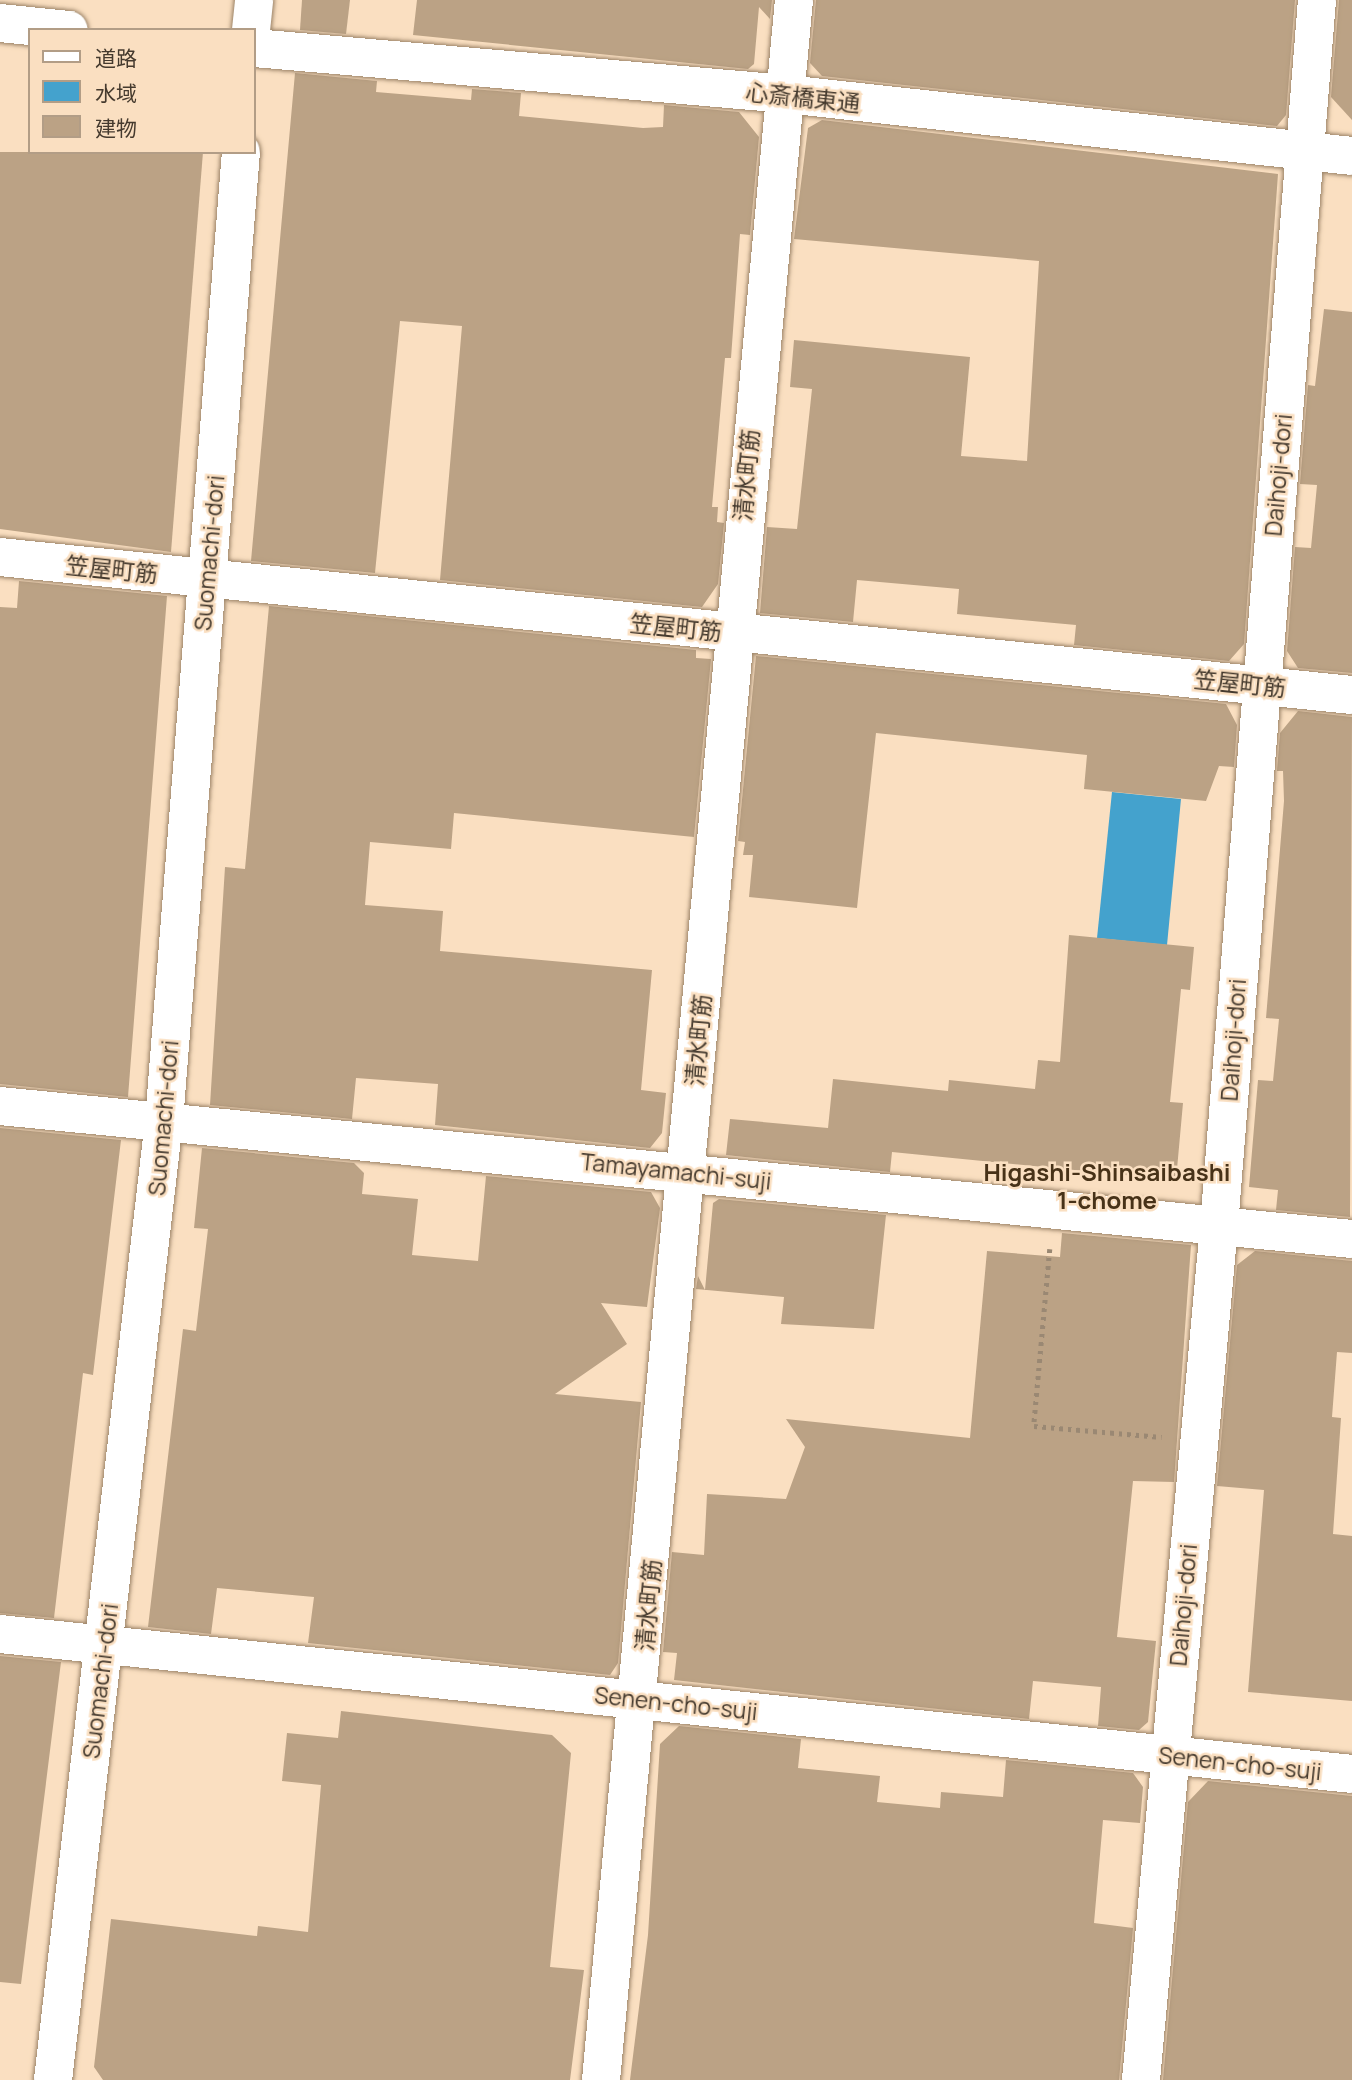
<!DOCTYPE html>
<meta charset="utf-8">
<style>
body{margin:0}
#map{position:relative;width:1352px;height:2080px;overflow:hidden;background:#fadfc1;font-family:Manrope,"Noto Sans JP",sans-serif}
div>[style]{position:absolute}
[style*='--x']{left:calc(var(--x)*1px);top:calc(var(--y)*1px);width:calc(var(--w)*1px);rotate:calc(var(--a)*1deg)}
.water>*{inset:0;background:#44a2cd}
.building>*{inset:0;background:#bba285}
.path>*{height:4.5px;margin-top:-2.25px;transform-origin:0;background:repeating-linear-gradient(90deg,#9a8873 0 3.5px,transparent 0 8.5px)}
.roads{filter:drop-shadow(0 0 2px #9b8367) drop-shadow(0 0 2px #9b8367)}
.minor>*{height:38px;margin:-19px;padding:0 19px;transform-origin:19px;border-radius:19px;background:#fff}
span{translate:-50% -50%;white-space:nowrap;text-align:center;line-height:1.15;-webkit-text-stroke:5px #fadfc1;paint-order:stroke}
.street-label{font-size:23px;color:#453a2e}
.neighbourhood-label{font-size:24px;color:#473218;font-weight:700}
.legend{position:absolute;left:28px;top:28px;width:228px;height:126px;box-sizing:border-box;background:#fadfc1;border:2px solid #b29d86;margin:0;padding:9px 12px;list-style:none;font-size:21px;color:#453a2e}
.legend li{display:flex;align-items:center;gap:14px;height:35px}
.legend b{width:35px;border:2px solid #b29d86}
</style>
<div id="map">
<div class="water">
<div style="clip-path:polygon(1112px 792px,1181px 799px,1167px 945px,1097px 938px)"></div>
</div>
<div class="building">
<div style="clip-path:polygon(302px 0,350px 0,346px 34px,300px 30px)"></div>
<div style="clip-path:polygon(417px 0,772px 0,770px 19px,759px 7px,754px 64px,748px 69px,413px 35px)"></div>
<div style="clip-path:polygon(816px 0,1295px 0,1286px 115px,1277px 126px,822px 76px,810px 63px)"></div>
<div style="clip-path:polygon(1339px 0,1352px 0,1352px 120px,1331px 97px)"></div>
<div style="clip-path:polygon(295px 73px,377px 81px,376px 92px,471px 100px,472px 89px,521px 93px,519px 116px,643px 128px,663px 127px,664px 105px,739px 112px,759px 137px,750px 235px,740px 234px,731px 358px,725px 358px,712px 507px,718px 507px,717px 522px,724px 523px,718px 584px,702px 607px,440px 580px,462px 326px,400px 321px,375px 573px,251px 561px)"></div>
<div style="clip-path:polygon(822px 120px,1278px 174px,1244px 644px,1229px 661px,1074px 645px,1076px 625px,957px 614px,959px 589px,857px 580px,853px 622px,760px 613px,767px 527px,797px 529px,812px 389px,790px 387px,794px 340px,970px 357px,961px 456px,1027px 461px,1039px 261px,794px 239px,808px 128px)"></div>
<div style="clip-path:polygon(0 152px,203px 152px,171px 552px,0 529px)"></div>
<div style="clip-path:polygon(1324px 309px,1352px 312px,1352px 673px,1298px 668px,1287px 651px,1295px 547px,1311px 548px,1317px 485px,1300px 484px,1308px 385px,1315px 386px)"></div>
<div style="clip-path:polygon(19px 581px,167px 596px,128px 1097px,0 1084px,0 607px,17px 608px)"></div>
<div style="clip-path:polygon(269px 606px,696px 650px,696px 658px,711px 659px,694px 837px,454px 813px,451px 849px,370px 842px,365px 905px,443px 911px,440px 951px,652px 970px,641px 1090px,666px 1093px,662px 1133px,650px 1148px,435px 1125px,438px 1084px,356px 1078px,352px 1119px,210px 1105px,225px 867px,245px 869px)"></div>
<div style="clip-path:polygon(756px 656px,1226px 704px,1237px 725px,1234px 767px,1219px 766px,1206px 801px,1084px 789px,1087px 755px,876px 733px,857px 908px,749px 897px,753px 855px,743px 855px,745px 842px,738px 841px)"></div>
<div style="clip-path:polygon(1298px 711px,1352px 717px,1350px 1217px,1276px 1210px,1278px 1190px,1249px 1187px,1258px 1080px,1273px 1081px,1279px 1019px,1266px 1018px,1284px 801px,1283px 771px,1277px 771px,1280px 733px)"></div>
<div style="clip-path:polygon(1069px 935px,1194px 947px,1190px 990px,1181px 989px,1170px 1102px,1183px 1103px,1176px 1180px,892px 1152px,890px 1172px,726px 1155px,730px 1119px,828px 1128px,833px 1079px,948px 1091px,949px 1080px,1035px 1089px,1038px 1060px,1060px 1062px)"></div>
<div style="clip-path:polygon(0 1128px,121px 1140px,93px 1375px,83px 1373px,54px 1618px,0 1613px)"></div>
<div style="clip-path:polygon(202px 1148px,354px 1163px,364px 1173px,362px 1194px,418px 1199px,412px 1255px,478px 1261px,486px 1176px,651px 1192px,660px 1208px,647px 1307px,601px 1303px,627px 1344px,555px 1394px,641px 1402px,618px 1663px,610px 1675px,308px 1643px,314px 1597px,217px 1588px,211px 1634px,148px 1627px,183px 1329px,196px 1331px,208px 1229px,194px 1228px)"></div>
<div style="clip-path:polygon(719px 1199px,886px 1215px,874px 1329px,781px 1324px,784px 1297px,696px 1289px,698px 1276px,705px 1290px,713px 1203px)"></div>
<div style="clip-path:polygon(1062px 1233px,1191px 1245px,1174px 1482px,1133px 1481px,1117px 1637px,1156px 1641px,1148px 1722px,1139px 1730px,1098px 1726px,1101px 1687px,1033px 1681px,1029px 1719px,674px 1680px,677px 1653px,663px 1652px,672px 1552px,704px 1555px,707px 1494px,786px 1499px,805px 1447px,786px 1419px,970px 1438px,987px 1251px,1060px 1257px)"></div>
<div style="clip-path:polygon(1255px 1251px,1352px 1261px,1352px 1353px,1337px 1352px,1332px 1417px,1341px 1418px,1333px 1534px,1352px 1536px,1352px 1701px,1248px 1692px,1264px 1490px,1217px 1486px,1237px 1265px)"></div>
<div style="clip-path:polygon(0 1656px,61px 1662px,21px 1984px,0 1982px)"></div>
<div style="clip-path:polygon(341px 1711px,552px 1735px,571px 1753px,550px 1967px,584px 1970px,570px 2080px,103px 2080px,94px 2067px,111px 1919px,257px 1936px,258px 1926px,308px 1932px,321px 1785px,282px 1781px,287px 1733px,338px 1738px)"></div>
<div style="clip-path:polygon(679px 1726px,801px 1739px,798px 1768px,880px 1776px,877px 1802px,940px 1808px,941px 1792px,1003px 1797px,1006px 1760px,1133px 1773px,1143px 1787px,1140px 1823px,1103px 1820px,1094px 1923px,1133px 1928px,1119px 2080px,630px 2080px,648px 1935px,660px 1744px)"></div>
<div style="clip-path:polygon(1208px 1781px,1352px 1796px,1352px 2080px,1163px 2080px,1188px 1802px)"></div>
</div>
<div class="path">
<div style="--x:1050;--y:1249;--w:178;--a:95.2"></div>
<div style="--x:1034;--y:1426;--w:128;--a:4.9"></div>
</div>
<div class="roads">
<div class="minor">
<div style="--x:0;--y:23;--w:69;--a:5.8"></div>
<div style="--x:251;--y:30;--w:30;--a:-84"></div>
<div style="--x:254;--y:48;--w:534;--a:4.94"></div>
<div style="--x:786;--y:94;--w:569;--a:6.25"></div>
<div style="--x:0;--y:557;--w:1359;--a:5.83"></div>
<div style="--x:0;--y:1106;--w:1359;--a:5.62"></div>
<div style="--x:0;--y:1634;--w:1359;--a:5.91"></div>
<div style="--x:53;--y:2080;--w:965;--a:-83.4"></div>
<div style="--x:164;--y:1121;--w:972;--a:-85.46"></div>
<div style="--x:601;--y:2080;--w:2089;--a:-84.7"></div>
<div style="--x:1141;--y:2080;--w:858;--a:-84.78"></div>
<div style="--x:1219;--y:1226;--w:1230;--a:-85.43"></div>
</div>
</div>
<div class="street-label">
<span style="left:803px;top:97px;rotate:6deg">心斎橋東通</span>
<span style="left:746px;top:475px;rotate:-85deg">清水町筋</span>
<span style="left:1278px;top:475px;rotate:-85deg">Daihoji-dori</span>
<span style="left:209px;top:553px;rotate:-85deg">Suomachi-dori</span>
<span style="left:112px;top:569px;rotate:6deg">笠屋町筋</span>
<span style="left:676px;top:627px;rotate:6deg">笠屋町筋</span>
<span style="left:1240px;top:683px;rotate:6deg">笠屋町筋</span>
<span style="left:698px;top:1040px;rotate:-85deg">清水町筋</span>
<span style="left:1233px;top:1040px;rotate:-86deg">Daihoji-dori</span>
<span style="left:163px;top:1118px;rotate:-85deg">Suomachi-dori</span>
<span style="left:676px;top:1171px;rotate:6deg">Tamayamachi-suji</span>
<span style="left:648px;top:1605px;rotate:-85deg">清水町筋</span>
<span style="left:1183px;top:1605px;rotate:-85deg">Daihoji-dori</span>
<span style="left:100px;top:1681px;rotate:-83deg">Suomachi-dori</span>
<span style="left:676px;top:1703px;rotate:6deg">Senen-cho-suji</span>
<span style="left:1240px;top:1763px;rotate:6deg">Senen-cho-suji</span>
</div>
<div class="neighbourhood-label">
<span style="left:1107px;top:1186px">Higashi-Shinsaibashi<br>1-chome</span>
</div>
<ul class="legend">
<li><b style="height:9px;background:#fff"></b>道路</li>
<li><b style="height:19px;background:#44a2cd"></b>水域</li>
<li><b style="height:19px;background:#bba285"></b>建物</li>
</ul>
</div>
